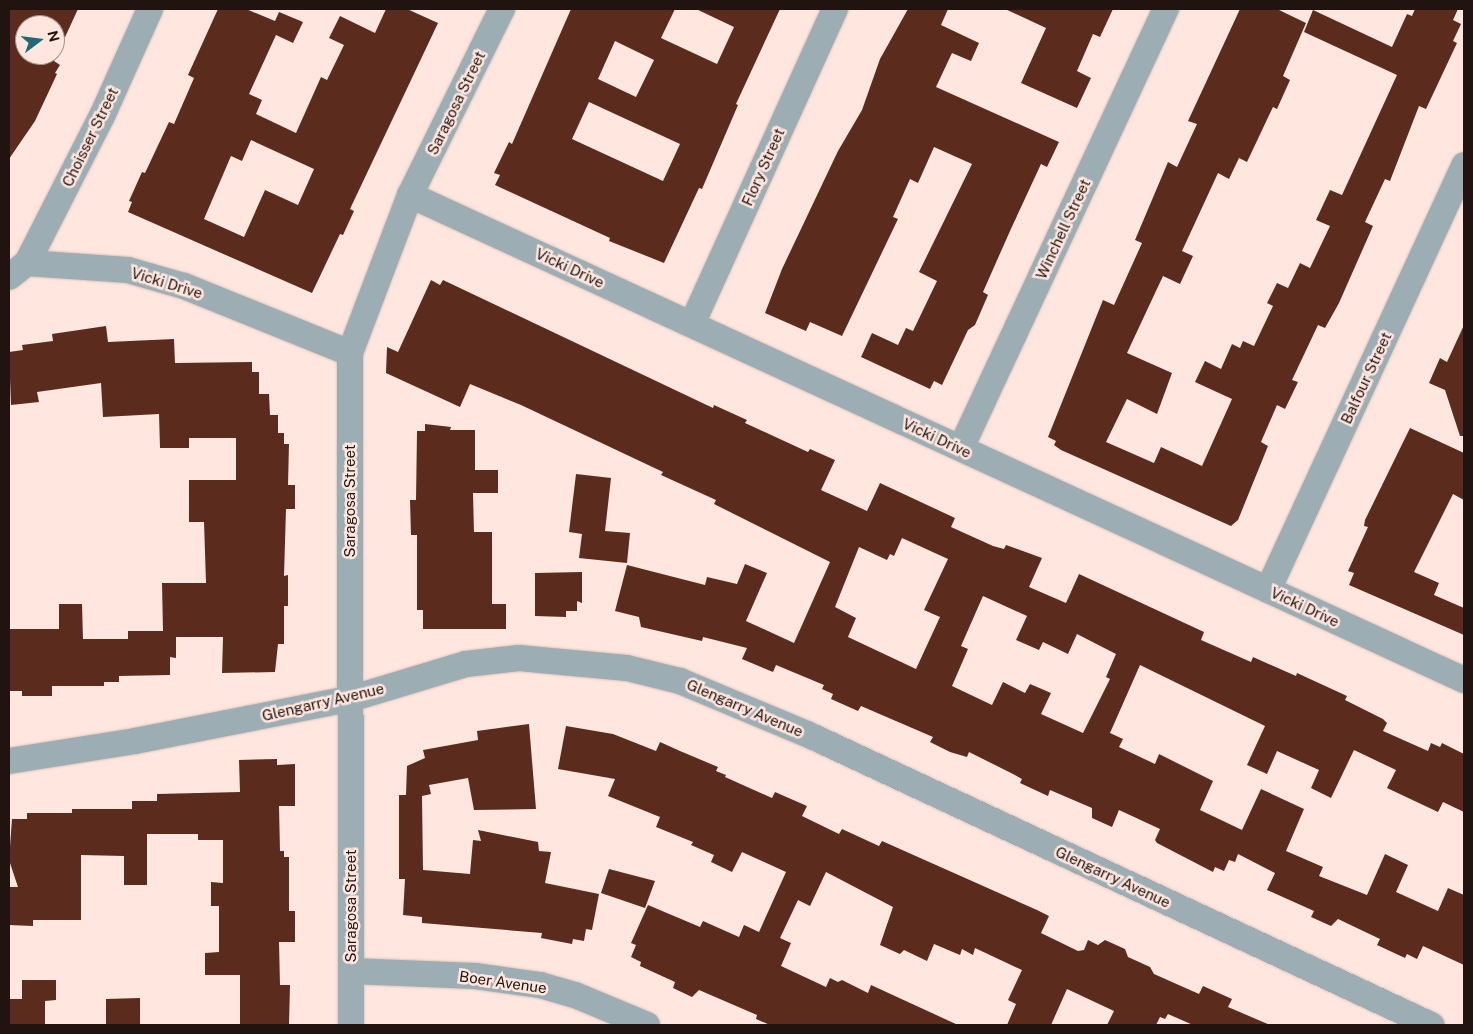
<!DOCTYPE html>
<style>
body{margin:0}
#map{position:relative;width:1473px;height:1034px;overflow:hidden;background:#ffe6de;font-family:"Public Sans",sans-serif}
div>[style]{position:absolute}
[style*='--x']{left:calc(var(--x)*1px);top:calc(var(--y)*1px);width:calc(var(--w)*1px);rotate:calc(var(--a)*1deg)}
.building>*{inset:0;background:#5b2c1d}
.roads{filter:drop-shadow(0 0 1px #dbc4bd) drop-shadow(0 0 1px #dbc4bd)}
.minor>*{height:26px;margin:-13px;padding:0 13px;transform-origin:13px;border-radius:13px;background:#9caeb3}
span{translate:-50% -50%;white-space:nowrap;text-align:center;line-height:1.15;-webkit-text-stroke:5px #ffe6de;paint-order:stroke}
.street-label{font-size:15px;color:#21130f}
.frame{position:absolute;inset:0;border:10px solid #21130f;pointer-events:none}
.north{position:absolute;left:15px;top:15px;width:50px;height:50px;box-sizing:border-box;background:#ffe6de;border:1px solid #a6928b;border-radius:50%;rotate:75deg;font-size:14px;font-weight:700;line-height:20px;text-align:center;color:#21130f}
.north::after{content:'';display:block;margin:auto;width:18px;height:22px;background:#226878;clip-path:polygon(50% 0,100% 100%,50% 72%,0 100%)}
</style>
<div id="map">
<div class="building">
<div style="clip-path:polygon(evenodd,9px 9px,78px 9px,54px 61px,60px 65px,55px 73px,57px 74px,35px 121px,9px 159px,9px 9px,25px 25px,55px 25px,55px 55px,25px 55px,25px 25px)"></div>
<div style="clip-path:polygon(evenodd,218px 9px,246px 9px,275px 21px,279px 12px,303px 22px,293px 43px,276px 35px,249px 94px,262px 100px,256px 114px,296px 133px,321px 77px,327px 80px,344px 45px,329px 38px,340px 16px,375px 33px,386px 9px,407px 9px,438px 23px,350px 209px,354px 211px,343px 235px,340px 234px,312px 293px,128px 212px,132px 202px,129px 201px,142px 172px,145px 173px,169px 122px,174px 124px,194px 78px,188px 75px,218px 9px,251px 140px,314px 169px,298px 205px,265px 190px,244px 237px,204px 219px,231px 156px,242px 161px,251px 140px)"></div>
<div style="clip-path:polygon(evenodd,571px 9px,675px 9px,661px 38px,717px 64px,734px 27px,696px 9px,780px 9px,736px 104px,738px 105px,702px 189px,699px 188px,664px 263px,609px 241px,610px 238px,495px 185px,500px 175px,494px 173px,509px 142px,512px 144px,571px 9px,615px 41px,654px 60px,636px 97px,598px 79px,615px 41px,571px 9px,589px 102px,680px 144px,663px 181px,572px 139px,589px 102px)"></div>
<div style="clip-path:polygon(908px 9px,948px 9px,941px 25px,979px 43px,971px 61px,952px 53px,936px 87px,1059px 142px,1047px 167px,1041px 164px,1010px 231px,983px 292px,988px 295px,975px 325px,968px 330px,942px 385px,934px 381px,930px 389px,861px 357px,872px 333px,898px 345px,906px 328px,913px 331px,937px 281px,919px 272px,972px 164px,934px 147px,918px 183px,910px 179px,893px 217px,898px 219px,842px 336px,810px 322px,806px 331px,765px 313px,782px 269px,838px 151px,862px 110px,880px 59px)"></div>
<div style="clip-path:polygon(1005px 9px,1113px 9px,1100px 37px,1093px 34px,1077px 71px,1091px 78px,1077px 108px,1021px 83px,1046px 28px)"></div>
<div style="clip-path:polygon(1240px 9px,1277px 9px,1306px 23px,1283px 76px,1290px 80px,1277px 109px,1273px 107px,1247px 162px,1239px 158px,1229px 179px,1218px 173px,1182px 251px,1193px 256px,1180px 284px,1163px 276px,1127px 353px,1172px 373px,1157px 414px,1127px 399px,1106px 442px,1154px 463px,1161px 447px,1202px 466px,1232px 399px,1195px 382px,1205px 361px,1221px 369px,1232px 344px,1240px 348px,1243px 341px,1254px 346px,1273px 306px,1267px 303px,1277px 283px,1288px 288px,1300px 263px,1310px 268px,1330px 226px,1316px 220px,1330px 190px,1342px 195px,1397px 75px,1304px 32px,1313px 10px,1392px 47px,1407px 14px,1412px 16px,1415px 9px,1458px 9px,1453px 20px,1461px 24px,1453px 41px,1457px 43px,1426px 109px,1419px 106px,1390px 181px,1385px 179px,1365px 222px,1373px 226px,1339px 303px,1325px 328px,1318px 325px,1292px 380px,1298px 382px,1285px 409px,1277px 405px,1261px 442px,1268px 446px,1238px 520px,1231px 526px,1061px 450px,1054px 445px,1056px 441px,1048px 437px,1103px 300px,1114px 305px,1142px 243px,1135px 240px,1168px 162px,1177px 167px,1197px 124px,1188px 121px)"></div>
<div style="clip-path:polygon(evenodd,431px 280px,440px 285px,443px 280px,713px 408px,714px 405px,747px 420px,745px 423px,808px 452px,810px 449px,835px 460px,821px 490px,867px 511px,880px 483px,955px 518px,951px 527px,993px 546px,1004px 549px,1006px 545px,1042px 558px,1029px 587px,1066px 603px,1079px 574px,1204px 632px,1201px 640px,1251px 662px,1253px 657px,1296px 676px,1297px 673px,1347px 696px,1345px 700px,1383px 719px,1387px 723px,1383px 731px,1428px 751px,1431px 743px,1440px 747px,1442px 743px,1464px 754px,1464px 812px,1443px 802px,1438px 812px,1387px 788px,1396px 770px,1354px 750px,1331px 798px,1311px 788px,1319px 770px,1277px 751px,1267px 774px,1247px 765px,1265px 726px,1140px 665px,1110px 733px,1123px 739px,1119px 747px,1155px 764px,1159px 754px,1213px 781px,1200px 810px,1242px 830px,1261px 789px,1304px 809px,1286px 851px,1323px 867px,1319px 876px,1367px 895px,1385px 854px,1408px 865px,1396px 892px,1438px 911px,1448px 888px,1464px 895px,1464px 965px,1423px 946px,1417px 959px,1407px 954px,1405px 958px,1377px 945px,1380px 939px,1338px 919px,1331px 926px,1311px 917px,1314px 911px,1267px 890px,1275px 873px,1238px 854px,1235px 862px,1229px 860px,1224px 871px,1215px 867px,1213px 872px,1157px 843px,1155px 840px,1160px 829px,1119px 810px,1112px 827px,1092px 818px,1092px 808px,1050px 790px,1048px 796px,1020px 783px,1022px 779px,1013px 774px,969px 752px,967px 757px,950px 752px,930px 742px,933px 737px,861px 706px,858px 711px,831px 699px,833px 694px,822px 689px,824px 685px,776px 665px,773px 672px,742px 659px,747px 648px,703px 637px,702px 641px,641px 627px,639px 617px,615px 611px,627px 565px,705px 585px,707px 577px,737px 584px,745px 564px,767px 573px,746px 621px,794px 643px,830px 562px,714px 504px,716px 500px,661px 475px,663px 472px,521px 405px,470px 384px,460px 407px,386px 373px,387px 347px,398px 352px,431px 280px,902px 538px,948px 559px,924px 610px,940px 617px,916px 669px,848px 637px,856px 618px,835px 607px,859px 547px,887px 560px,890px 554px,894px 556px,902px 538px,431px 280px,983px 596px,1027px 616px,1016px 640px,1039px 650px,1043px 642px,1068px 654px,1077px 634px,1116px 654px,1106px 677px,1110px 679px,1083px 733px,1041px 714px,1051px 693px,1030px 684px,1025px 693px,1003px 682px,992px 705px,952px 686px,968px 649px,961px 646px,983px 596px)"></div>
<div style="clip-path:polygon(1464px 325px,1464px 436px,1460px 436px,1445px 390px,1429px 383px,1440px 358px,1447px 362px)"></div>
<div style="clip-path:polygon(106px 326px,108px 342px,174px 339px,175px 363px,252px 362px,252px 372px,259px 372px,259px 394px,269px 394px,270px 415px,278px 415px,278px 433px,284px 433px,284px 444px,289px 444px,288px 485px,295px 485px,295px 509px,286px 509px,284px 576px,288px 575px,288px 606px,284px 606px,284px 644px,278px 644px,275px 672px,222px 673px,223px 637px,176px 637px,176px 658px,170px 657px,170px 675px,119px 676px,119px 682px,104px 682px,104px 686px,52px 686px,52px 696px,22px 696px,22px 691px,9px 691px,9px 629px,59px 629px,59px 604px,82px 604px,83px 639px,128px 639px,128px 631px,163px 631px,162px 583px,206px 583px,204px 522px,189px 522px,189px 480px,236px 480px,236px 438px,189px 438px,189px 448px,160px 448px,159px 414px,103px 417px,101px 383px,37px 392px,39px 402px,11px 405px,9px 352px,23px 350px,22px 345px,53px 341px,52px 334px)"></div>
<div style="clip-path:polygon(425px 424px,451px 427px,450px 430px,475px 430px,475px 470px,498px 470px,498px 493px,473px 493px,474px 532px,492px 532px,492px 604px,506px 604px,506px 629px,423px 629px,423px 610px,417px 610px,417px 535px,411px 535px,410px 500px,416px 500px,417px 431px,425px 431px)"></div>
<div style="clip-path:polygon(1410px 428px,1464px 453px,1464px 500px,1453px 494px,1414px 572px,1439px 583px,1434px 595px,1464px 608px,1464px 635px,1349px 585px,1354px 573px,1348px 571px,1368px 527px,1364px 526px,1365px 520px)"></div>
<div style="clip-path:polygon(576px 474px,611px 478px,605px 531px,630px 533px,627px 563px,579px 558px,582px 534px,569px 532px)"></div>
<div style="clip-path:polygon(582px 572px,582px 603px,577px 601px,577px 611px,566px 611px,566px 617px,535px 616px,535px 573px)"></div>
<div style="clip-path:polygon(529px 724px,536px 809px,474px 810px,468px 778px,429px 785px,431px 794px,422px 796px,423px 870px,470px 874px,473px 840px,481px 841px,478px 830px,538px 842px,539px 851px,551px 852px,545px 883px,599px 894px,592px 930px,586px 929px,584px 941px,573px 939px,572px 944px,541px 938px,542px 933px,422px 923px,422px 917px,403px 915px,405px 879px,399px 879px,399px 795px,406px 795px,407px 766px,425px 758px,423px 750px,478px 740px,477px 731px)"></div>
<div style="clip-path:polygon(566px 726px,613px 734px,656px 751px,660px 742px,680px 751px,718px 767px,716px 771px,726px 775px,725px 777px,772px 798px,775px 792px,807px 806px,802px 816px,839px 834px,842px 829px,879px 846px,882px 841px,1037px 910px,1049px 916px,1041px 933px,1078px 951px,1084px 950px,1088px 940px,1098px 945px,1105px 940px,1125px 949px,1128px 957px,1150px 967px,1154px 974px,1199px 994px,1203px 986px,1232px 999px,1228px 1007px,1270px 1025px,1193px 1025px,1168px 1014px,1165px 1019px,1160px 1017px,1156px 1025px,1107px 1025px,1114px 1011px,1067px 989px,1051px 1025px,1007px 1025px,1016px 1004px,1008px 1000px,1022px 970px,975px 948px,973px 955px,962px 949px,960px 955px,934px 944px,927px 961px,904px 950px,900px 954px,880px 945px,893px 907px,826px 872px,810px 906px,798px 900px,780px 938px,791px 943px,781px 966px,826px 987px,830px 978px,838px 982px,842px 980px,868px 993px,871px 985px,958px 1025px,770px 1025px,756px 1019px,757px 1015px,699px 990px,692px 997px,673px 988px,675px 982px,640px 966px,641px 962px,631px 957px,636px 945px,631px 943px,648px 905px,700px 927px,703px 921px,739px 937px,744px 925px,759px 932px,786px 872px,742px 852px,732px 872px,711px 862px,714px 855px,691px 845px,693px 842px,656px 827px,660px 817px,608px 796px,615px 779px,558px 769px)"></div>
<div style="clip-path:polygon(277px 759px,277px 765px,295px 764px,295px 806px,279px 806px,280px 851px,284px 851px,284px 857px,289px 857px,289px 911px,295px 911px,295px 942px,279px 942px,280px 985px,290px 985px,289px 1025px,240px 1025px,240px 975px,205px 975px,205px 953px,219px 952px,219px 906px,211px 906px,211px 882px,223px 883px,223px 840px,198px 840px,198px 834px,147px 834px,147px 885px,124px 885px,124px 856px,81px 855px,81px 920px,33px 920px,33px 926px,9px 925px,9px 887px,18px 887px,9px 860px,12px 819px,27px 819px,27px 813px,72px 813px,72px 809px,132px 809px,132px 801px,157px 801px,157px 794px,240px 792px,239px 760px)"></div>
<div style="clip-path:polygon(609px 869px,655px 881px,645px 908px,601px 893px)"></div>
<div style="clip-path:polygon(22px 980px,56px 980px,56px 1000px,45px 1001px,45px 1025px,9px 1025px,9px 999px,22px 999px)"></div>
<div style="clip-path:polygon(140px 998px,140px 1025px,106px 1025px,106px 999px)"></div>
</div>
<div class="roads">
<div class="minor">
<div style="--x:410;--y:195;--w:1160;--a:24.71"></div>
<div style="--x:27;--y:263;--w:165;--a:-63"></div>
<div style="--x:102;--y:116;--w:117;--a:-65.8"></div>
<div style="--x:9;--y:277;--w:23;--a:-38"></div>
<div style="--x:27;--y:263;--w:101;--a:4"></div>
<div style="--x:128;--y:270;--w:58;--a:15.9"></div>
<div style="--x:184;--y:286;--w:179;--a:22"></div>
<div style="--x:692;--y:324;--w:346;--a:-65.6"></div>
<div style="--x:961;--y:448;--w:485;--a:-65"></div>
<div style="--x:1268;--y:590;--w:468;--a:-65.2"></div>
<div style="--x:9;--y:761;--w:128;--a:-9"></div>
<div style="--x:135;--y:741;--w:219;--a:-11.1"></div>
<div style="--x:350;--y:699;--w:121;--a:-16.8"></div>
<div style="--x:466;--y:664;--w:53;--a:-6.5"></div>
<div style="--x:519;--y:658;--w:108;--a:5.3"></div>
<div style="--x:627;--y:668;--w:55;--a:13.8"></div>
<div style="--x:680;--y:681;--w:138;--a:22.7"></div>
<div style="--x:807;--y:734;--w:689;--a:25"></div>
<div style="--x:351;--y:971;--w:124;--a:2.3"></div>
<div style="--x:475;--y:976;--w:66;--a:7.9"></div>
<div style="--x:540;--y:985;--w:36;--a:16"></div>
<div style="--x:575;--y:995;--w:78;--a:22.6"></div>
<div style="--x:351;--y:1025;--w:672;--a:-90.09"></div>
<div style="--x:350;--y:353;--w:169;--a:-69.2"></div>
<div style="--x:410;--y:195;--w:208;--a:-63.7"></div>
</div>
</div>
<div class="street-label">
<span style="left:456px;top:103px;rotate:-64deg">Saragosa Street</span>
<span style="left:90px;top:137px;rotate:-64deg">Choisser Street</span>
<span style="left:763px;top:167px;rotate:-66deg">Flory Street</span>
<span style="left:1063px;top:229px;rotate:-65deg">Winchell Street</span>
<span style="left:570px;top:268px;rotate:25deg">Vicki Drive</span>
<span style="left:167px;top:283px;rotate:17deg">Vicki Drive</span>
<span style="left:1366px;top:378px;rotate:-65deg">Balfour Street</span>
<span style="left:937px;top:438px;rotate:25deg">Vicki Drive</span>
<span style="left:350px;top:501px;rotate:-90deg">Saragosa Street</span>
<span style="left:1305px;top:607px;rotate:25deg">Vicki Drive</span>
<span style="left:323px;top:702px;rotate:-13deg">Glengarry Avenue</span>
<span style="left:745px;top:708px;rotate:23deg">Glengarry Avenue</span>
<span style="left:1113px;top:877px;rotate:25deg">Glengarry Avenue</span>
<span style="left:351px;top:906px;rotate:-90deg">Saragosa Street</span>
<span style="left:503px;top:982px;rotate:8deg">Boer Avenue</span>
</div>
<div class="frame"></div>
<div class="north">N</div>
</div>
